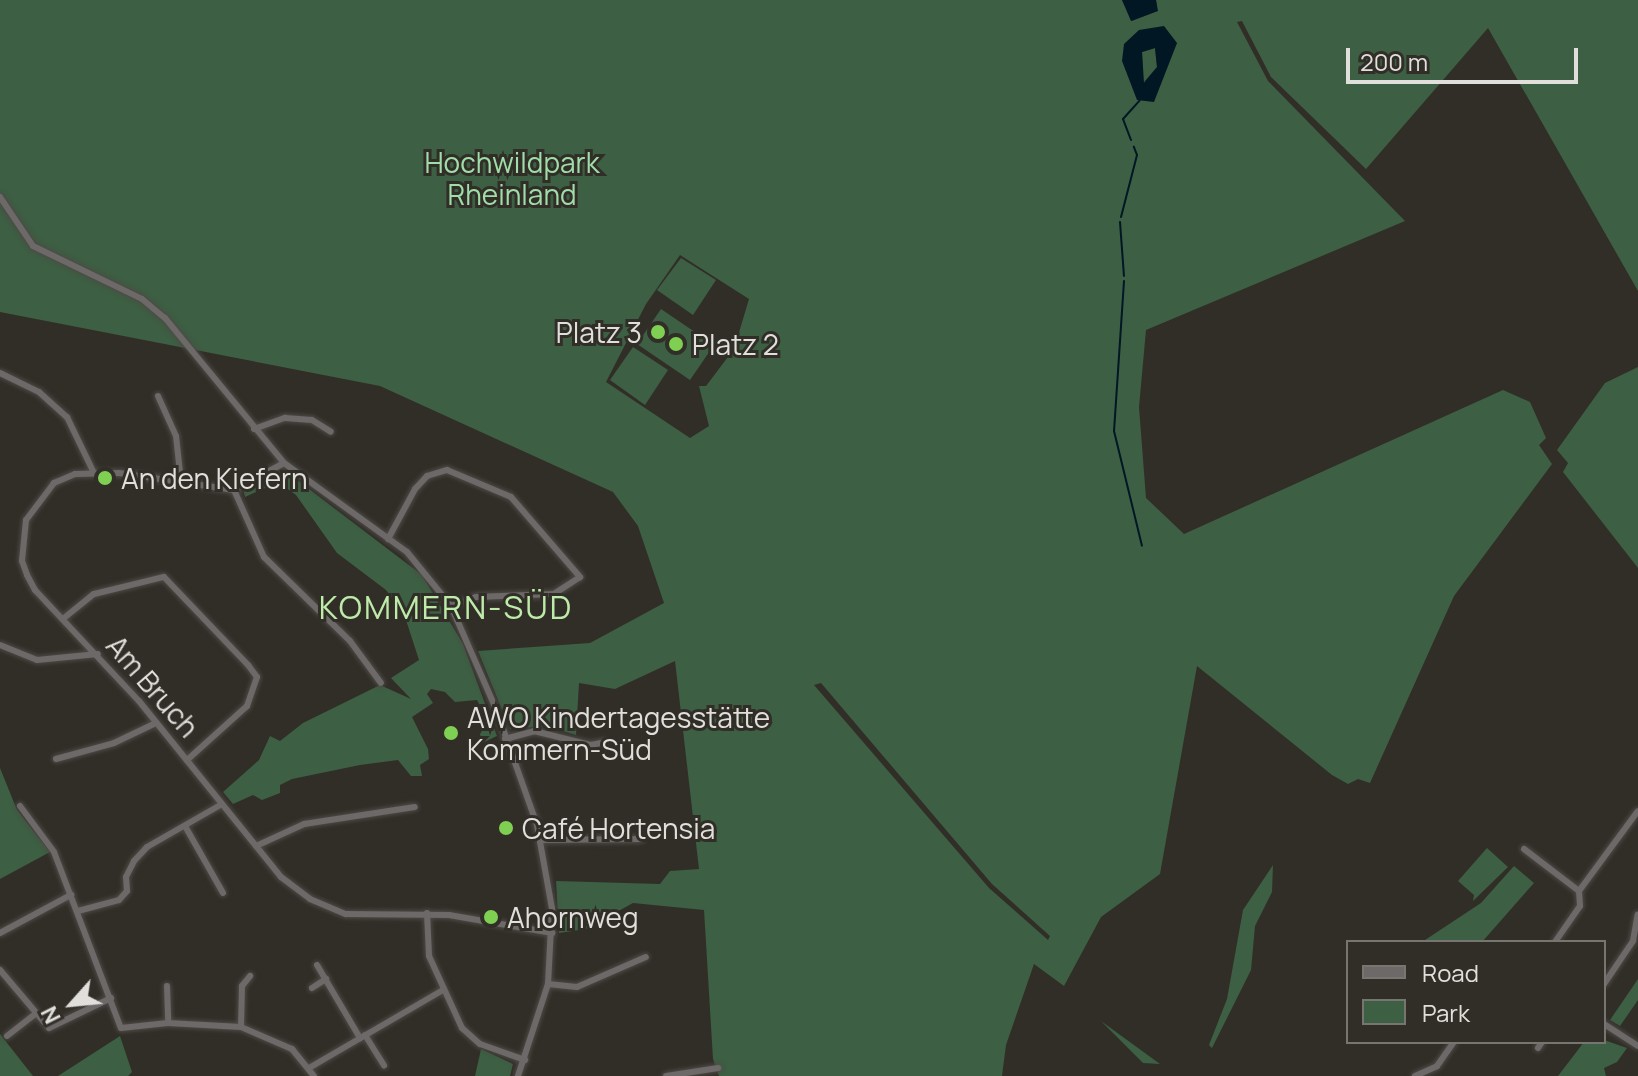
<!DOCTYPE html>
<meta charset="utf-8">
<style>
body{margin:0}
#map{position:relative;width:1638px;height:1076px;overflow:hidden;background:#312e28;font-family:Manrope,sans-serif}
div>[style]{position:absolute}
[style*='--x']{left:calc(var(--x)*1px);top:calc(var(--y)*1px);width:calc(var(--w)*1px);rotate:calc(var(--a)*1deg)}
.green>*{inset:0;background:#3d5f43}
.water>*{inset:0;background:#021724}
.stream>*{height:2px;margin:-1px;padding:0 1px;transform-origin:1px;border-radius:1px;background:#021724}
.roads{filter:drop-shadow(0 0 2px #4d4a45) drop-shadow(0 0 2px #4d4a45)}
.street>*{height:6px;margin:-3px;padding:0 3px;transform-origin:3px;border-radius:3px;background:#6d6969}
.dots>*{width:22px;height:22px;translate:-50% -50%;box-sizing:border-box;border:4px solid #312e28;border-radius:50%}
span{translate:-50% -50%;white-space:nowrap;text-align:center;line-height:1.15;-webkit-text-stroke:6px #312e28;paint-order:stroke}
.park-label{font-size:28px;color:#9fdda9}
.poi-label{font-size:28px;color:#e1dfdb}
.right{translate:-100% -50%;text-align:right}
.left{translate:0 -50%;text-align:left}
.street-label{font-size:28px;color:#e1dfdb}
.quarter-label{font-size:32px;color:#beeba9;letter-spacing:2px}
.legend{position:absolute;left:1346px;top:940px;width:260px;height:104px;box-sizing:border-box;background:#312e28;border:2px solid #777570;margin:0;padding:10px 14px;list-style:none;font-size:24px;color:#e1dfdb}
.legend li{display:flex;align-items:center;gap:16px;height:40px}
.legend b{width:40px;border:2px solid #777570}
.north{position:absolute;left:32px;top:964px;width:80px;height:80px;-webkit-text-stroke:6px #312e28;paint-order:stroke;rotate:243deg;font-size:22px;font-weight:700;line-height:32px;text-align:center;color:#e1dfdb}
.north::after{content:'';display:block;margin:auto;width:28px;height:36px;background:#e1dfdb;clip-path:polygon(50% 0,100% 100%,50% 72%,0 100%)}
.scale{position:absolute;left:1346px;top:48px;width:232px;height:36px;box-sizing:border-box;border:4px solid #e1dfdb;border-top:0;padding-left:10px;font-size:24px;line-height:28px;white-space:nowrap;color:#e1dfdb;-webkit-text-stroke:6px #312e28;paint-order:stroke}
</style>
<div id="map">
<div class="green">
<div style="clip-path:polygon(evenodd,0 0,1122px 0,1132px 21px,1157px 11px,1156px 0,1638px 0,1638px 291px,1488px 28px,1366px 169px,1271px 77px,1242px 21px,1237px 22px,1268px 81px,1405px 221px,1146px 330px,1139px 407px,1146px 498px,1184px 534px,1503px 390px,1530px 402px,1546px 438px,1539px 445px,1552px 464px,1454px 596px,1370px 783px,1358px 779px,1348px 784px,1332px 775px,1197px 666px,1160px 874px,1101px 917px,1064px 986px,1034px 964px,1006px 1045px,1002px 1076px,719px 1076px,713px 1059px,704px 910px,633px 903px,586px 929px,559px 933px,556px 881px,660px 884px,670px 871px,699px 869px,675px 661px,615px 689px,579px 683px,576px 735px,546px 726px,510px 729px,478px 651px,590px 643px,664px 603px,638px 526px,613px 492px,380px 386px,0 312px,0 0,1139px 30px,1177px 43px,1137px 100px,1139px 30px,0 0,680px 255px,749px 299px,734px 349px,706px 386px,699px 386px,709px 426px,690px 438px,606px 382px,646px 304px,680px 255px,0 0,821px 683px,992px 884px,1050px 936px,1048px 940px,989px 888px,814px 685px,821px 683px)"></div>
<div style="clip-path:polygon(1155px 48px,1157px 67px,1143px 83px,1142px 52px)"></div>
<div style="clip-path:polygon(681px 258px,716px 280px,693px 315px,657px 290px)"></div>
<div style="clip-path:polygon(661px 309px,714px 345px,690px 380px,637px 344px)"></div>
<div style="clip-path:polygon(633px 347px,668px 370px,645px 405px,610px 380px)"></div>
<div style="clip-path:polygon(1638px 367px,1638px 568px,1563px 472px,1568px 463px,1557px 450px,1605px 383px)"></div>
<div style="clip-path:polygon(284px 470px,422px 575px,463px 644px,497px 736px,482px 743px,480px 734px,488px 721px,477px 700px,455px 702px,445px 692px,431px 689px,427px 694px,433px 703px,412px 717px,428px 749px,429px 759px,420px 765px,422px 776px,411px 776px,398px 760px,360px 765px,292px 779px,280px 785px,280px 793px,262px 800px,253px 795px,233px 804px,223px 792px,259px 760px,270px 736px,280px 741px,303px 723px,380px 685px,411px 699px,391px 678px,419px 660px,404px 614px,386px 590px,337px 553px,296px 495px,278px 482px,245px 497px,243px 489px)"></div>
<div style="clip-path:polygon(0 768px,17px 810px,50px 852px,0 879px)"></div>
<div style="clip-path:polygon(1487px 848px,1508px 867px,1473px 901px,1474px 895px,1458px 881px)"></div>
<div style="clip-path:polygon(1273px 865px,1272px 892px,1255px 926px,1251px 970px,1212px 1048px,1209px 1045px,1227px 999px,1243px 910px)"></div>
<div style="clip-path:polygon(1514px 866px,1534px 883px,1482px 942px,1422px 942px,1481px 903px)"></div>
<div style="clip-path:polygon(1638px 979px,1638px 1000px,1620px 1026px,1610px 1020px)"></div>
<div style="clip-path:polygon(1101px 1021px,1160px 1064px,1143px 1063px)"></div>
<div style="clip-path:polygon(0 1034px,33px 1076px,0 1076px)"></div>
<div style="clip-path:polygon(120px 1036px,132px 1072px,128px 1076px,58px 1076px)"></div>
<div style="clip-path:polygon(1604px 1040px,1627px 1048px,1617px 1062px,1604px 1068px,1606px 1076px,1558px 1076px,1584px 1042px)"></div>
<div style="clip-path:polygon(481px 1049px,513px 1064px,510px 1076px,475px 1076px)"></div>
</div>
<div class="water">
<div style="clip-path:polygon(1122px 0,1156px 0,1158px 11px,1131px 21px)"></div>
<div style="clip-path:polygon(evenodd,1164px 26px,1177px 43px,1154px 102px,1137px 100px,1122px 61px,1124px 44px,1139px 30px,1164px 26px,1155px 48px,1157px 67px,1144px 83px,1142px 52px,1155px 48px)"></div>
</div>
<div class="stream">
<div style="--x:1131;--y:140;--w:22;--a:-111"></div>
<div style="--x:1123;--y:119;--w:25;--a:-48"></div>
<div style="--x:1121;--y:217;--w:64;--a:-75.5"></div>
<div style="--x:1137;--y:155;--w:9;--a:-111"></div>
<div style="--x:1120;--y:222;--w:54;--a:85.8"></div>
<div style="--x:1124;--y:281;--w:150;--a:93.8"></div>
<div style="--x:1114;--y:431;--w:118;--a:76.3"></div>
</div>
<div class="roads">
<div class="street">
<div style="--x:0;--y:197;--w:59;--a:56"></div>
<div style="--x:33;--y:246;--w:121;--a:25.9"></div>
<div style="--x:142;--y:299;--w:30;--a:40"></div>
<div style="--x:165;--y:318;--w:188;--a:50.6"></div>
<div style="--x:284;--y:463;--w:152;--a:35.9"></div>
<div style="--x:407;--y:552;--w:70;--a:50.8"></div>
<div style="--x:451;--y:606;--w:112;--a:66.4"></div>
<div style="--x:496;--y:709;--w:123;--a:70.5"></div>
<div style="--x:537;--y:825;--w:84;--a:79.8"></div>
<div style="--x:552;--y:908;--w:76;--a:93"></div>
<div style="--x:548;--y:984;--w:97;--a:108.1"></div>
<div style="--x:0;--y:373;--w:43;--a:26"></div>
<div style="--x:39;--y:392;--w:38;--a:42"></div>
<div style="--x:67;--y:417;--w:60;--a:64.3"></div>
<div style="--x:158;--y:396;--w:44;--a:65.8"></div>
<div style="--x:176;--y:436;--w:45;--a:83.7"></div>
<div style="--x:254;--y:429;--w:33;--a:-20"></div>
<div style="--x:285;--y:418;--w:27;--a:4"></div>
<div style="--x:312;--y:420;--w:22;--a:32"></div>
<div style="--x:284;--y:463;--w:57;--a:151.6"></div>
<div style="--x:234;--y:490;--w:116;--a:-171.6"></div>
<div style="--x:119;--y:473;--w:44;--a:178.7"></div>
<div style="--x:75;--y:474;--w:23;--a:157"></div>
<div style="--x:54;--y:483;--w:46;--a:127.1"></div>
<div style="--x:26;--y:520;--w:41;--a:95.6"></div>
<div style="--x:22;--y:561;--w:15;--a:70"></div>
<div style="--x:27;--y:575;--w:17;--a:62"></div>
<div style="--x:35;--y:590;--w:152;--a:46.9"></div>
<div style="--x:139;--y:701;--w:226;--a:51.1"></div>
<div style="--x:281;--y:877;--w:36;--a:37"></div>
<div style="--x:310;--y:899;--w:39;--a:23"></div>
<div style="--x:346;--y:914;--w:103;--a:0.6"></div>
<div style="--x:449;--y:915;--w:105;--a:9.9"></div>
<div style="--x:234;--y:490;--w:73;--a:65.9"></div>
<div style="--x:264;--y:557;--w:120;--a:44.3"></div>
<div style="--x:350;--y:641;--w:52;--a:53.6"></div>
<div style="--x:388;--y:539;--w:57;--a:-61.6"></div>
<div style="--x:415;--y:489;--w:18;--a:-47"></div>
<div style="--x:427;--y:476;--w:21;--a:-17"></div>
<div style="--x:447;--y:470;--w:69;--a:22.9"></div>
<div style="--x:511;--y:497;--w:106;--a:49.2"></div>
<div style="--x:580;--y:577;--w:31;--a:147"></div>
<div style="--x:554;--y:594;--w:78;--a:177.8"></div>
<div style="--x:476;--y:597;--w:27;--a:160"></div>
<div style="--x:64;--y:618;--w:38;--a:-39"></div>
<div style="--x:94;--y:594;--w:72;--a:-13.7"></div>
<div style="--x:164;--y:577;--w:122;--a:46.3"></div>
<div style="--x:248;--y:665;--w:15;--a:53"></div>
<div style="--x:257;--y:677;--w:31;--a:109"></div>
<div style="--x:247;--y:706;--w:81;--a:138"></div>
<div style="--x:0;--y:645;--w:40;--a:22"></div>
<div style="--x:37;--y:660;--w:61;--a:-5.6"></div>
<div style="--x:505;--y:739;--w:30;--a:-15"></div>
<div style="--x:534;--y:731;--w:59;--a:13.8"></div>
<div style="--x:591;--y:745;--w:14;--a:-12"></div>
<div style="--x:56;--y:759;--w:60;--a:-15.4"></div>
<div style="--x:114;--y:743;--w:47;--a:-25.5"></div>
<div style="--x:20;--y:806;--w:57;--a:53.5"></div>
<div style="--x:54;--y:852;--w:188;--a:69.2"></div>
<div style="--x:121;--y:1028;--w:47;--a:-6.1"></div>
<div style="--x:168;--y:1023;--w:73;--a:3.1"></div>
<div style="--x:241;--y:1027;--w:56;--a:23.3"></div>
<div style="--x:292;--y:1049;--w:35;--a:51"></div>
<div style="--x:185;--y:826;--w:77;--a:60.4"></div>
<div style="--x:541;--y:840;--w:100;--a:-0.6"></div>
<div style="--x:256;--y:846;--w:53;--a:-24.6"></div>
<div style="--x:304;--y:824;--w:112;--a:-8.7"></div>
<div style="--x:1524;--y:849;--w:69;--a:37.4"></div>
<div style="--x:1579;--y:891;--w:15;--a:86"></div>
<div style="--x:1580;--y:906;--w:44;--a:124.8"></div>
<div style="--x:1579;--y:891;--w:99;--a:-53.6"></div>
<div style="--x:78;--y:911;--w:42;--a:-15"></div>
<div style="--x:119;--y:900;--w:12;--a:-48"></div>
<div style="--x:127;--y:891;--w:14;--a:-94"></div>
<div style="--x:126;--y:877;--w:18;--a:-63"></div>
<div style="--x:134;--y:861;--w:19;--a:-47"></div>
<div style="--x:147;--y:847;--w:86;--a:-29.8"></div>
<div style="--x:427;--y:913;--w:43;--a:87.3"></div>
<div style="--x:429;--y:956;--w:79;--a:65.4"></div>
<div style="--x:462;--y:1028;--w:24;--a:42"></div>
<div style="--x:480;--y:1044;--w:48;--a:19.6"></div>
<div style="--x:0;--y:933;--w:81;--a:-28.2"></div>
<div style="--x:317;--y:965;--w:85;--a:59.5"></div>
<div style="--x:0;--y:970;--w:76;--a:49.8"></div>
<div style="--x:49;--y:1028;--w:69;--a:-25.8"></div>
<div style="--x:548;--y:984;--w:29;--a:6"></div>
<div style="--x:577;--y:987;--w:75;--a:-23.5"></div>
<div style="--x:1604;--y:984;--w:52;--a:-56"></div>
<div style="--x:1633;--y:941;--w:27;--a:-80"></div>
<div style="--x:167;--y:986;--w:37;--a:88"></div>
<div style="--x:312;--y:988;--w:17;--a:-33"></div>
<div style="--x:1604;--y:1024;--w:40;--a:32.9"></div>
<div style="--x:241;--y:1027;--w:41;--a:-88.6"></div>
<div style="--x:242;--y:986;--w:13;--a:-51"></div>
<div style="--x:365;--y:1035;--w:36;--a:58"></div>
<div style="--x:7;--y:1036;--w:36;--a:-38"></div>
<div style="--x:1538;--y:1048;--w:7;--a:-56"></div>
<div style="--x:1437;--y:1066;--w:29;--a:-55"></div>
<div style="--x:309;--y:1068;--w:155;--a:-30.2"></div>
<div style="--x:666;--y:1076;--w:53;--a:-8.7"></div>
<div style="--x:1415;--y:1076;--w:24;--a:-24"></div>
</div>
</div>
<div class="dots">
<div style="left:658px;top:332px;background:#7fd052"></div>
<div style="left:676px;top:344px;background:#7fd052"></div>
<div style="left:105px;top:478px;background:#7fd052"></div>
<div style="left:451px;top:733px;background:#7fd052"></div>
<div style="left:506px;top:828px;background:#7fd052"></div>
<div style="left:491px;top:917px;background:#7fd052"></div>
</div>
<div class="park-label">
<span style="left:512px;top:178px">Hochwildpark<br>Rheinland</span>
</div>
<div class="poi-label">
<span class="right" style="left:642px;top:332px">Platz 3</span>
<span class="left" style="left:692px;top:344px">Platz 2</span>
<span class="left" style="left:121px;top:478px">An den Kiefern</span>
<span class="left" style="left:467px;top:733px">AWO Kindertagesstätte<br>Kommern-Süd</span>
<span class="left" style="left:522px;top:828px">Café Hortensia</span>
<span class="left" style="left:507px;top:917px">Ahornweg</span>
</div>
<div class="street-label">
<span style="left:153px;top:686px;rotate:49deg">Am Bruch</span>
</div>
<div class="quarter-label">
<span style="left:446px;top:607px">KOMMERN-SÜD</span>
</div>
<ul class="legend">
<li><b style="height:10px;background:#6d6969"></b>Road</li>
<li><b style="height:22px;background:#3d5f43"></b>Park</li>
</ul>
<div class="north">N</div>
<div class="scale">200 m</div>
</div>
